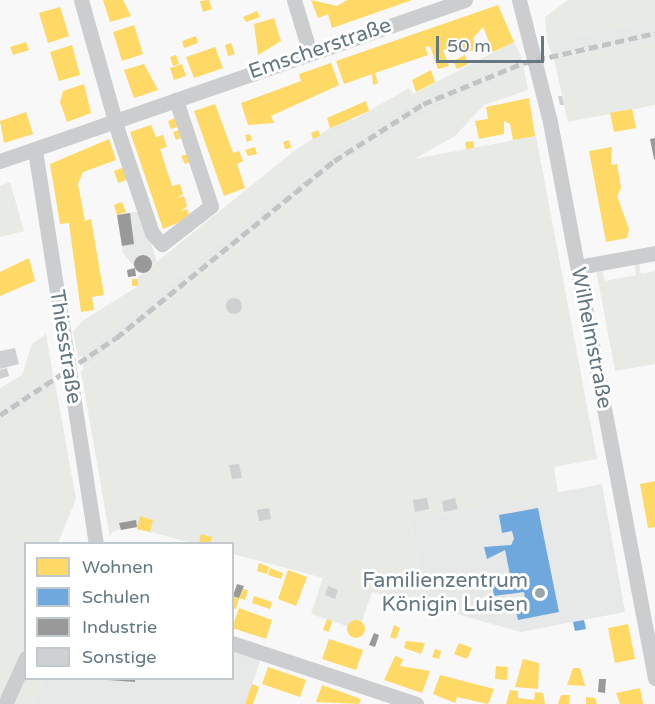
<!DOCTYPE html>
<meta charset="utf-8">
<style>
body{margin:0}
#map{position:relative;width:655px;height:704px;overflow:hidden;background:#f8f8f8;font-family:"Varela Round",sans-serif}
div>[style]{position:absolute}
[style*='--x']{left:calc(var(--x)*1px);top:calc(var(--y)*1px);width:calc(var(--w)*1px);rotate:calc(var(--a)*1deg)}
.built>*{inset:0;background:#e7e9e8}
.green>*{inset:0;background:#e8eae5}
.homes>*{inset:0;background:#ffd966}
.round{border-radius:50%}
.schools>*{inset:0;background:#6fa8dc}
.industry>*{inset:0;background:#999}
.building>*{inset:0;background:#ced0d1}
.minor>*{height:15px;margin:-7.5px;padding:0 7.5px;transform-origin:7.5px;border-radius:7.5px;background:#cbcdce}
.rail>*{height:4.5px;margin-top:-2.25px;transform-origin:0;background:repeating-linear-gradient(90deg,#c2c3c4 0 9px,transparent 0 13.5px)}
.dots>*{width:16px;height:16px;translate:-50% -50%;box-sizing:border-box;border:3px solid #fff;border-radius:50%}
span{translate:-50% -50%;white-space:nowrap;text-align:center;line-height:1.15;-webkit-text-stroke:6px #fff;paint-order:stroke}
.street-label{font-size:21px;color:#647882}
.poi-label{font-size:21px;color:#647882}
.right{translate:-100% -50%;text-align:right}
.legend{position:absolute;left:24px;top:542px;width:210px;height:138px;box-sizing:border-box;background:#fff;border:2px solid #c1c9cd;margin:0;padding:8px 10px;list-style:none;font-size:18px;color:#647882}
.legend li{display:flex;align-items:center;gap:12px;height:30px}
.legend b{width:30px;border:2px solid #c1c9cd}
.scale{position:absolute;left:436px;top:36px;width:108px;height:27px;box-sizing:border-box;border:3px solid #647882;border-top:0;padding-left:8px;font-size:18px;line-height:21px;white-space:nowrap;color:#647882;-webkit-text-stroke:4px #fff;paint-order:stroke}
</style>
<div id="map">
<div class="built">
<div style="clip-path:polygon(655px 20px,655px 42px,554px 59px,547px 42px)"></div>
<div style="clip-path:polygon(521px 56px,524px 68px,419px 118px,334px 168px,83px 370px,84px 356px,78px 358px,330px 153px,419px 98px)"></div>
<div style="clip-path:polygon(140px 211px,157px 261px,140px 274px,123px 253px,117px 215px)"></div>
<div style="clip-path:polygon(53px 376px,56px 388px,0 425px,0 407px)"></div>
<div style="clip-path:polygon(602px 484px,625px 612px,521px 632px,427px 606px,411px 520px)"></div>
<div style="clip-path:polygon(233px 650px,261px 659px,245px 704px,32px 704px,43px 679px,232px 678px)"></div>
</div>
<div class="green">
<div style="clip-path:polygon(568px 0,655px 0,655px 20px,547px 42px,545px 17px)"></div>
<div style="clip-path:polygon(514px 42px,521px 56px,419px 98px,330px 153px,78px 358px,73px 332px,81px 322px,138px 286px,138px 277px,294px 151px,350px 115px,352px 121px,409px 88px,413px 94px)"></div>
<div style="clip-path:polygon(655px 42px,655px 105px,568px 122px,554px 59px)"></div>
<div style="clip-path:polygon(524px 68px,528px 90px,484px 105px,455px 136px,414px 159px,536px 136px,597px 459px,554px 467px,558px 493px,411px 520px,427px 606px,372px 592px,359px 630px,311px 614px,323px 578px,233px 554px,232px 544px,192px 543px,132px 527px,113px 531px,110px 537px,81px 372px,334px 168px,419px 118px)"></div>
<div style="clip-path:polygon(10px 182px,24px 231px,0 237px,0 186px)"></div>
<div style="clip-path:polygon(634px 263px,639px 263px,641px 274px,655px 271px,655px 364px,615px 371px,596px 270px,602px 269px,605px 281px,636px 275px)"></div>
<div style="clip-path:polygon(46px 334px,53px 376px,0 407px,0 388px,22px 375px,32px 344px)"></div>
<div style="clip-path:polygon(56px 388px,76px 499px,58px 543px,26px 544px,26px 678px,43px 679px,32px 704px,0 704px,0 425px)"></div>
</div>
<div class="homes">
<div style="clip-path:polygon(103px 0,123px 0,131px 16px,110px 22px)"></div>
<div style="clip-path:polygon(209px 0,212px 9px,203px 12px,200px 1px)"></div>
<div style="clip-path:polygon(311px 0,337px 6px,347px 0,412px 0,332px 28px,328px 14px,318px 18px)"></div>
<div style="clip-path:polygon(498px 5px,514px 42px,493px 52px,483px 27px,473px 38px,477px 49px,465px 53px,461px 43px,443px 50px,449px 66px,438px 69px,430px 46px,425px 47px,428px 55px,375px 73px,378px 83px,373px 85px,372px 74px,344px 84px,336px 61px)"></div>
<div style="clip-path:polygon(60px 7px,69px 36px,48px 43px,39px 13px)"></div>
<div style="clip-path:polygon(257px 11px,260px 17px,246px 22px,243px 17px)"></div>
<div style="clip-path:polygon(274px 18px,281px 41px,258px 55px,254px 24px)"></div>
<div style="clip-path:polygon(134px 25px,143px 54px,122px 61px,113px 32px)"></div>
<div style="clip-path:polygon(196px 36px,198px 43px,184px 48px,182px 41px)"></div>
<div style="clip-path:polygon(26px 42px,29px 50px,13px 55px,10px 47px)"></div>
<div style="clip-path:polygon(231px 43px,235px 54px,228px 56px,225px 45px)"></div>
<div style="clip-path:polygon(72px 45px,80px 75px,59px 81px,50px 52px)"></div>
<div style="clip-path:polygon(215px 47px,223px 68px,194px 78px,186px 57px)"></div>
<div style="clip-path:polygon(176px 55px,179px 64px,173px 66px,170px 57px)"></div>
<div style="clip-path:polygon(465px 55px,468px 64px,457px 69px,453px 61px)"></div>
<div style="clip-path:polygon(331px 63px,339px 85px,271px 116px,274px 123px,248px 125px,241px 103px,301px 81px,299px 74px)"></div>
<div style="clip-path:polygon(144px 64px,158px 90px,134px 98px,124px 70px)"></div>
<div style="clip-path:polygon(182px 64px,186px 76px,174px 80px,170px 68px)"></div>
<div style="clip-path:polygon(431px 70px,435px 82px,416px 92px,412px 80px)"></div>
<div style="clip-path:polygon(84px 84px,91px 113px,67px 122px,60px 102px,63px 91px)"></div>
<div style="clip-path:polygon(529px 98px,535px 136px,513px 140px,510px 124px,504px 121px,504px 134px,479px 139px,475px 121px,488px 119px,486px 107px)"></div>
<div style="clip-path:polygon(366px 101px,369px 111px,330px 128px,327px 118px)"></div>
<div style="clip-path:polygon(215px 104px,233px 153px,239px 151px,243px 161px,237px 164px,245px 188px,224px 196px,194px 111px)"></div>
<div style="clip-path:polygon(632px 109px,636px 128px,614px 132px,610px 113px)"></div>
<div style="clip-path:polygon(26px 112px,33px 134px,4px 143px,0 121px)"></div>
<div style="clip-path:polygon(175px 118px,178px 127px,171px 129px,168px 121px)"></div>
<div style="clip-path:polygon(151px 125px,156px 137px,163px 135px,167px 147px,160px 149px,172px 186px,180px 184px,183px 194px,177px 198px,184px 196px,187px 206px,181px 211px,187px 209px,190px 218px,163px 229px,130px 132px)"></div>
<div style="clip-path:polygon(179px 130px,181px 138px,176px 140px,173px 132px)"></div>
<div style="clip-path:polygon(318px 130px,320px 136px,313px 139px,311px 133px)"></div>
<div style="clip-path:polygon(250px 134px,252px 140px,247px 142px,245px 135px)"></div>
<div style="clip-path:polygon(109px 139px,116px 160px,83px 172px,78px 184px,85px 221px,91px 219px,104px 295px,92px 297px,94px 310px,81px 312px,69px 223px,60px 224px,50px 164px)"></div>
<div style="clip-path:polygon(289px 140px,291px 148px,285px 149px,283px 142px)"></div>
<div style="clip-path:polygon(473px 141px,474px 148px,466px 149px,465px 142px)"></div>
<div style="clip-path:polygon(255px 147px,257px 154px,248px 156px,245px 150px)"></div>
<div style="clip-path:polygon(612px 147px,611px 165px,617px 164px,621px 188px,617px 196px,629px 229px,627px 238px,606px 242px,589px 151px)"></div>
<div style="clip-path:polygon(188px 154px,191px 162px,185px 164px,181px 156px)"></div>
<div style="clip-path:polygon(125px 167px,129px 179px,118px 183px,114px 171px)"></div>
<div style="clip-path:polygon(122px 202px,126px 212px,117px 215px,114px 205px)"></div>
<div style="clip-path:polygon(29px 258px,35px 281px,0 296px,0 272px)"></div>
<div style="clip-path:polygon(132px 279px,138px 279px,138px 286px,132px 286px)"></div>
<div style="clip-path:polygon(655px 481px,655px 527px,648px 528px,640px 484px)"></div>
<div style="clip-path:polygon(140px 516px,153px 520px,150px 532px,137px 529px)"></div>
<div style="clip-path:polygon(201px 534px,212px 537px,210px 543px,199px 543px)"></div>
<div style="clip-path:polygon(259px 563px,269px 567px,267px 574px,257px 571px)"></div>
<div style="clip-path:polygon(270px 568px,283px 573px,281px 579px,268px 575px)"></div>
<div style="clip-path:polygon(288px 570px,307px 577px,296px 606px,278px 599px)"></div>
<div style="clip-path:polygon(243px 589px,248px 590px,245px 600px,239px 598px)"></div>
<div style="clip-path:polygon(233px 596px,239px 598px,236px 609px,232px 608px)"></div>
<div style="clip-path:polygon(254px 596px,272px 602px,270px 609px,252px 603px)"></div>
<div style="clip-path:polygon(239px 608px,272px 620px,266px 639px,232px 628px)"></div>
<div style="clip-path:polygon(327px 619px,332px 621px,329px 632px,323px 630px)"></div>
<div class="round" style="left:347px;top:620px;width:18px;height:18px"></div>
<div style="clip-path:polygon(628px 624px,635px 659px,615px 663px,608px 628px)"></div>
<div style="clip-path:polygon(394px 625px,400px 628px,396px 639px,390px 637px)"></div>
<div style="clip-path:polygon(329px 639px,363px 650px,356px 670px,322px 659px)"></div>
<div style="clip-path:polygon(406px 641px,425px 643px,421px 654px,404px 648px)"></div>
<div style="clip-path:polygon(459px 643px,472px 648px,467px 659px,454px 654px)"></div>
<div style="clip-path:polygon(435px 649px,441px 651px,439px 659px,432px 657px)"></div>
<div style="clip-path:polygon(395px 656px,403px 659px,400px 666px,430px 671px,422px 693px,384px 680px)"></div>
<div style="clip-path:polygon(523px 659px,539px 663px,538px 689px,515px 687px)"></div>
<div style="clip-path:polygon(496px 666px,508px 667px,507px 680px,495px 679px)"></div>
<div style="clip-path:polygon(268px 667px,306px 680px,300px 697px,262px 684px)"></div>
<div style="clip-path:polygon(573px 668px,580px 668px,585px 686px,567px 685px)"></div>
<div style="clip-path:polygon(440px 675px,494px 689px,488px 704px,457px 697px,455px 703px,433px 694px)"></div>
<div style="clip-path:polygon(252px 684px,259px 687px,253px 704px,245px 704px)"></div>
<div style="clip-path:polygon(322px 685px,361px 699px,359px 704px,316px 702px)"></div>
<div style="clip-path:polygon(640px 688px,643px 704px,620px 704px,616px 693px)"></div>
<div style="clip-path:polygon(510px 690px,518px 691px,518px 698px,534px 700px,535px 692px,543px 693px,545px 704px,506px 704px)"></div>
<div style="clip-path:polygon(561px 695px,570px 695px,569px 704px,558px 704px)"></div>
<div style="clip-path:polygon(586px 697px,595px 698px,597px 704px,586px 704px)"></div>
</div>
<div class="schools">
<div style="clip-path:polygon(538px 508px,559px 612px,518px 620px,514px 602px,525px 600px,524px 592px,494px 596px,492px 583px,512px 585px,505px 550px,487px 559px,484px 547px,511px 545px,514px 539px,512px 531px,502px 533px,499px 515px)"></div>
<div style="clip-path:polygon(584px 620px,586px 629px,575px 631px,573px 622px)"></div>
</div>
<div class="industry">
<div style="clip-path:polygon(655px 138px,655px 159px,654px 159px,650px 139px)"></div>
<div style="clip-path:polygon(130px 213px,134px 244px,122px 246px,117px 215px)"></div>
<div class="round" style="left:134px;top:255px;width:18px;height:18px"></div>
<div style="clip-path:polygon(135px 268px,136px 276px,128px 277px,127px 270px)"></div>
<div style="clip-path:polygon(136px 520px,137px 527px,121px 530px,119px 523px)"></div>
<div style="clip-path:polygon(237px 584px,244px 586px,239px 598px,233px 596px)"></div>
<div style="clip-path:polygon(374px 633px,379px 635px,375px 647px,369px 645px)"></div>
<div style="clip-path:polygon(108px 678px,135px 678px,135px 682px,108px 680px)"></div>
<div style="clip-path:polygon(599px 679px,606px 679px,605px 693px,598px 692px)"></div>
</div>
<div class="building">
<div style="clip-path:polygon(558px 96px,562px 96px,564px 105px,560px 105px)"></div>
<div class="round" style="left:226px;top:298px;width:16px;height:16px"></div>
<div style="clip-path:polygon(15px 348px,19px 364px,0 369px,0 351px)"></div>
<div style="clip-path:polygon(7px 368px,9px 376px,0 379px,0 370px)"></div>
<div style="clip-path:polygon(239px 464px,242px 478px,232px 479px,229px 465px)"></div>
<div style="clip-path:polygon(427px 498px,429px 509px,415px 512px,413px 500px)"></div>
<div style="clip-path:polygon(455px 498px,458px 509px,444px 512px,442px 501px)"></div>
<div style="clip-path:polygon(269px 508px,271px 519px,259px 521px,257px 510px)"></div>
<div style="clip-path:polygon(328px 586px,338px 590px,335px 599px,325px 595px)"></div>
</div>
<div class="minor">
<div style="--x:81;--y:0;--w:140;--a:74.3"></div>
<div style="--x:119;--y:135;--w:103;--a:71.4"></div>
<div style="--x:152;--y:233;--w:15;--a:48"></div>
<div style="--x:162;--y:244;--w:62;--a:-37.8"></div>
<div style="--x:211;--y:206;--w:112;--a:-108.3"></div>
<div style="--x:294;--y:0;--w:55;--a:73.2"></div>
<div style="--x:519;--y:0;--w:126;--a:75.7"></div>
<div style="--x:550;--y:122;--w:566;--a:79.31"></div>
<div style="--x:35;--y:150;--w:399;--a:81.2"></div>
<div style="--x:0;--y:161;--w:492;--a:-19.1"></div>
<div style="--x:578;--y:267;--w:78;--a:-10.3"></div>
<div style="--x:232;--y:643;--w:194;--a:18.3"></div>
<div style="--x:5;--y:704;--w:51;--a:-65.5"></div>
</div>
<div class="rail">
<div style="--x:0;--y:415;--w:139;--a:-33.6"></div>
<div style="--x:116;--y:338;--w:281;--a:-39.1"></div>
<div style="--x:334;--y:161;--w:106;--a:-32.6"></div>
<div style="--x:423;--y:104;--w:108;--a:-22.3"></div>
<div style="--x:523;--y:63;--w:135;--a:-12.8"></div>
</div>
<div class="dots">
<div style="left:540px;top:593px;background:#98a5ab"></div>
</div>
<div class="street-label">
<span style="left:320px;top:49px;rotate:-19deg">Emscherstraße</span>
<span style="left:591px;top:338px;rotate:79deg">Wilhelmstraße</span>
<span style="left:65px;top:347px;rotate:81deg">Thiesstraße</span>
</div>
<div class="poi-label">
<span class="right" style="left:528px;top:593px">Familienzentrum<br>Königin Luisen</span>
</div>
<ul class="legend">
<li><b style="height:16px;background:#ffd966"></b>Wohnen</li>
<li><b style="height:16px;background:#6fa8dc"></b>Schulen</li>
<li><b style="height:16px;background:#999"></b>Industrie</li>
<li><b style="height:16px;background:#ced0d1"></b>Sonstige</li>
</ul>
<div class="scale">50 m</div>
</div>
